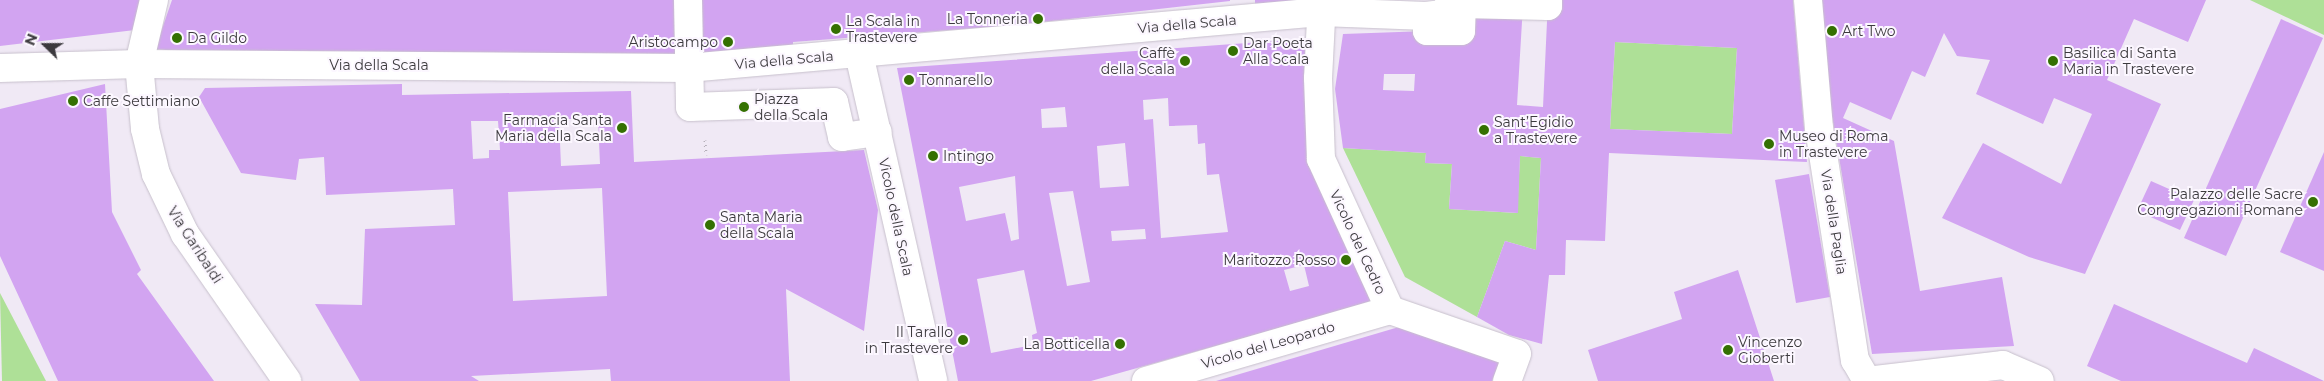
<!DOCTYPE html>
<meta charset="utf-8">
<style>
body{margin:0}
#map{position:relative;width:2324px;height:381px;overflow:hidden;background:#f0e9f5;font-family:Montserrat,sans-serif}
div>[style]{position:absolute}
[style*='--x']{left:calc(var(--x)*1px);top:calc(var(--y)*1px);width:calc(var(--w)*1px);rotate:calc(var(--a)*1deg)}
.green>*{inset:0;background:#aee097}
.building>*{inset:0;background:#d2a4f1}
.path>*{height:3px;margin-top:-1.5px;transform-origin:0;background:repeating-linear-gradient(90deg,#b4aeb8 0 1px,transparent 0 5px)}
.roads{filter:drop-shadow(0 0 1px #c7c0cc) drop-shadow(0 0 1px #c7c0cc)}
.minor>*{height:28px;margin:-14px;padding:0 14px;transform-origin:14px;border-radius:14px;background:#fff}
.dots>*{width:14px;height:14px;translate:-50% -50%;box-sizing:border-box;border:2px solid #fcf7ff;border-radius:50%}
span{translate:-50% -50%;white-space:nowrap;text-align:center;line-height:1.15;-webkit-text-stroke:4px #fcf7ff;paint-order:stroke}
.poi-label{font-size:14px;color:#3c3a3e}
.right{translate:-100% -50%;text-align:right}
.left{translate:0 -50%;text-align:left}
.street-label{font-size:14px;color:#3c3a3e}
.north{position:absolute;left:20px;top:20px;width:50px;height:50px;-webkit-text-stroke:4px #fcf7ff;paint-order:stroke;rotate:292deg;font-size:14px;font-weight:700;line-height:20px;text-align:center;color:#3c3a3e}
.north::after{content:'';display:block;margin:auto;width:18px;height:22px;background:#3c3a3e;clip-path:polygon(50% 0,100% 100%,50% 72%,0 100%)}
</style>
<div id="map">
<div class="green">
<div style="clip-path:polygon(2250px 0,2324px 0,2324px 35px)"></div>
<div style="clip-path:polygon(1615px 42px,1737px 48px,1732px 134px,1610px 129px)"></div>
<div style="clip-path:polygon(1343px 148px,1426px 153px,1425px 163px,1452px 164px,1449px 209px,1517px 213px,1520px 156px,1541px 158px,1536px 250px,1505px 241px,1477px 317px,1405px 277px)"></div>
<div style="clip-path:polygon(0 293px,46px 381px,2px 381px)"></div>
</div>
<div class="building">
<div style="clip-path:polygon(0 0,145px 0,135px 30px,0 46px)"></div>
<div style="clip-path:polygon(172px 0,676px 0,677px 55px,283px 61px,155px 49px)"></div>
<div style="clip-path:polygon(701px 0,1230px 0,1230px 1px,1016px 25px,793px 42px,793px 57px,700px 63px)"></div>
<div style="clip-path:polygon(1255px 0,1312px 0,1255px 6px)"></div>
<div style="clip-path:polygon(evenodd,1548px 0,1793px 0,1807px 162px,1609px 153px,1605px 241px,1566px 240px,1565px 275px,1549px 275px,1542px 344px,1509px 335px,1477px 317px,1505px 241px,1536px 250px,1541px 158px,1520px 156px,1518px 213px,1449px 209px,1452px 164px,1425px 163px,1426px 153px,1343px 148px,1335px 89px,1343px 34px,1427px 31px,1462px 4px,1523px 5px,1517px 105px,1543px 107px,1548px 0,1615px 42px,1737px 48px,1732px 134px,1610px 129px,1615px 42px,1548px 0,1384px 74px,1415px 74px,1414px 91px,1383px 90px,1384px 74px)"></div>
<div style="clip-path:polygon(1819px 0,2206px 0,2188px 42px,2134px 19px,2107px 80px,2161px 104px,2085px 274px,2029px 257px,1942px 218px,1983px 143px,2061px 184px,2092px 114px,2054px 98px,2043px 124px,1976px 94px,1990px 60px,1957px 56px,1944px 33px,1925px 77px,1912px 71px,1891px 120px,1850px 102px,1843px 118px,1894px 141px,1920px 291px,2002px 277px,2014px 346px,1872px 354px,1828px 92px)"></div>
<div style="clip-path:polygon(2281px 19px,2323px 38px,2226px 256px,2184px 238px)"></div>
<div style="clip-path:polygon(evenodd,1305px 39px,1308px 143px,1371px 302px,1091px 381px,958px 381px,897px 68px,1305px 39px,1168px 98px,1169px 126px,1197px 125px,1198px 144px,1205px 143px,1207px 175px,1219px 174px,1228px 232px,1161px 238px,1153px 119px,1144px 120px,1143px 100px,1168px 98px,1305px 39px,1065px 107px,1067px 127px,1042px 128px,1041px 109px,1065px 107px,1305px 39px,1125px 143px,1129px 186px,1100px 188px,1097px 146px,1125px 143px,1305px 39px,1015px 176px,1019px 239px,1011px 241px,1005px 213px,966px 221px,959px 187px,1015px 176px,1305px 39px,1073px 191px,1090px 282px,1067px 286px,1049px 193px,1073px 191px,1305px 39px,1145px 229px,1146px 239px,1112px 241px,1111px 231px,1145px 229px,1305px 39px,1304px 265px,1309px 286px,1290px 291px,1284px 270px,1304px 265px,1305px 39px,1024px 270px,1037px 333px,1032px 335px,1033px 345px,991px 353px,977px 279px,1024px 270px)"></div>
<div style="clip-path:polygon(105px 84px,112px 212px,141px 270px,137px 274px,214px 381px,58px 381px,0 256px,0 109px)"></div>
<div style="clip-path:polygon(evenodd,402px 84px,402px 95px,631px 91px,634px 162px,864px 150px,878px 210px,864px 331px,786px 289px,790px 381px,611px 381px,610px 369px,471px 376px,479px 381px,360px 381px,315px 304px,362px 305px,365px 229px,455px 225px,453px 189px,326px 195px,324px 157px,299px 159px,296px 180px,241px 173px,199px 97px,205px 88px,402px 84px,559px 119px,598px 119px,600px 164px,561px 166px,559px 119px,402px 84px,471px 121px,498px 121px,500px 150px,489px 150px,489px 158px,473px 159px,471px 121px,402px 84px,602px 188px,607px 296px,513px 301px,508px 192px,602px 188px)"></div>
<div style="clip-path:polygon(2324px 152px,2324px 271px,2280px 252px)"></div>
<div style="clip-path:polygon(1809px 174px,1830px 297px,1796px 303px,1775px 180px)"></div>
<div style="clip-path:polygon(2151px 181px,2194px 200px,2180px 230px,2137px 211px)"></div>
<div style="clip-path:polygon(1738px 270px,1774px 381px,1598px 381px,1588px 350px,1682px 319px,1674px 292px)"></div>
<div style="clip-path:polygon(2114px 304px,2247px 363px,2254px 348px,2324px 381px,2121px 381px,2087px 366px)"></div>
<div style="clip-path:polygon(1409px 324px,1501px 359px,1492px 381px,1216px 381px)"></div>
</div>
<div class="path">
<div style="--x:705;--y:140;--w:15;--a:86"></div>
</div>
<div class="roads">
<div class="minor">
<div style="--x:154;--y:0;--w:66;--a:103.2"></div>
<div style="--x:139;--y:64;--w:65;--a:84.7"></div>
<div style="--x:145;--y:129;--w:46;--a:76.3"></div>
<div style="--x:156;--y:174;--w:67;--a:64.2"></div>
<div style="--x:185;--y:234;--w:179;--a:55.2"></div>
<div style="--x:688;--y:0;--w:107;--a:88.9"></div>
<div style="--x:690;--y:107;--w:144;--a:-2"></div>
<div style="--x:834;--y:102;--w:36;--a:77"></div>
<div style="--x:842;--y:137;--w:36;--a:-8"></div>
<div style="--x:1322;--y:0;--w:78;--a:92.9"></div>
<div style="--x:1318;--y:78;--w:81;--a:87.9"></div>
<div style="--x:1321;--y:159;--w:166;--a:65.4"></div>
<div style="--x:1808;--y:0;--w:128;--a:85.1"></div>
<div style="--x:1819;--y:128;--w:235;--a:81.2"></div>
<div style="--x:1855;--y:360;--w:24;--a:60"></div>
<div style="--x:1427;--y:18;--w:13;--a:90"></div>
<div style="--x:1427;--y:31;--w:34;--a:0"></div>
<div style="--x:1461;--y:31;--w:27;--a:-88"></div>
<div style="--x:1462;--y:4;--w:86;--a:1.3"></div>
<div style="--x:1548;--y:6;--w:6;--a:-90"></div>
<div style="--x:859;--y:54;--w:335;--a:77.2"></div>
<div style="--x:0;--y:68;--w:139;--a:-1.6"></div>
<div style="--x:139;--y:64;--w:549;--a:0.42"></div>
<div style="--x:688;--y:68;--w:635;--a:-5.06"></div>
<div style="--x:1321;--y:12;--w:105;--a:2.2"></div>
<div style="--x:1426;--y:16;--w:17;--a:-7"></div>
<div style="--x:1443;--y:14;--w:17;--a:-57"></div>
<div style="--x:1146;--y:381;--w:254;--a:-16.2"></div>
<div style="--x:1390;--y:310;--w:134;--a:19.1"></div>
<div style="--x:1517;--y:354;--w:29;--a:110"></div>
<div style="--x:1867;--y:381;--w:137;--a:-6.7"></div>
<div style="--x:2003;--y:365;--w:40;--a:23.4"></div>
</div>
</div>
<div class="dots">
<div style="left:1038px;top:19px;background:#347002"></div>
<div style="left:836px;top:29px;background:#347002"></div>
<div style="left:1832px;top:31px;background:#347002"></div>
<div style="left:177px;top:38px;background:#347002"></div>
<div style="left:728px;top:42px;background:#347002"></div>
<div style="left:1233px;top:51px;background:#347002"></div>
<div style="left:1185px;top:61px;background:#347002"></div>
<div style="left:2053px;top:61px;background:#347002"></div>
<div style="left:909px;top:80px;background:#347002"></div>
<div style="left:73px;top:101px;background:#347002"></div>
<div style="left:744px;top:107px;background:#347002"></div>
<div style="left:622px;top:128px;background:#347002"></div>
<div style="left:1484px;top:130px;background:#347002"></div>
<div style="left:1769px;top:144px;background:#347002"></div>
<div style="left:933px;top:156px;background:#347002"></div>
<div style="left:2313px;top:202px;background:#347002"></div>
<div style="left:710px;top:225px;background:#347002"></div>
<div style="left:1346px;top:260px;background:#347002"></div>
<div style="left:963px;top:340px;background:#347002"></div>
<div style="left:1120px;top:344px;background:#347002"></div>
<div style="left:1728px;top:350px;background:#347002"></div>
</div>
<div class="poi-label">
<span class="right" style="left:1028px;top:19px">La Tonneria</span>
<span class="left" style="left:846px;top:29px">La Scala in<br>Trastevere</span>
<span class="left" style="left:1842px;top:31px">Art Two</span>
<span class="left" style="left:187px;top:38px">Da Gildo</span>
<span class="right" style="left:718px;top:42px">Aristocampo</span>
<span class="left" style="left:1243px;top:51px">Dar Poeta<br>Alla Scala</span>
<span class="right" style="left:1175px;top:61px">Caffè<br>della Scala</span>
<span class="left" style="left:2063px;top:61px">Basilica di Santa<br>Maria in Trastevere</span>
<span class="left" style="left:919px;top:80px">Tonnarello</span>
<span class="left" style="left:754px;top:107px">Piazza<br>della Scala</span>
<span class="left" style="left:83px;top:101px">Caffe Settimiano</span>
<span class="right" style="left:612px;top:128px">Farmacia Santa<br>Maria della Scala</span>
<span class="left" style="left:1494px;top:130px">Sant’Egidio<br>a Trastevere</span>
<span class="left" style="left:1779px;top:144px">Museo di Roma<br>in Trastevere</span>
<span class="left" style="left:943px;top:156px">Intingo</span>
<span class="right" style="left:2303px;top:202px">Palazzo delle Sacre<br>Congregazioni Romane</span>
<span class="left" style="left:720px;top:225px">Santa Maria<br>della Scala</span>
<span class="right" style="left:1336px;top:260px">Maritozzo Rosso</span>
<span class="right" style="left:953px;top:340px">Il Tarallo<br>in Trastevere</span>
<span class="left" style="left:1738px;top:350px">Vincenzo<br>Gioberti</span>
<span class="right" style="left:1110px;top:344px">La Botticella</span>
</div>
<div class="street-label">
<span style="left:1187px;top:24px;rotate:-5deg">Via della Scala</span>
<span style="left:784px;top:60px;rotate:-5deg">Via della Scala</span>
<span style="left:379px;top:65px">Via della Scala</span>
<span style="left:896px;top:217px;rotate:78deg">Vicolo della Scala</span>
<span style="left:1834px;top:222px;rotate:81deg">Via della Paglia</span>
<span style="left:1358px;top:242px;rotate:65deg">Vicolo del Cedro</span>
<span style="left:195px;top:245px;rotate:57deg">Via Garibaldi</span>
<span style="left:1268px;top:345px;rotate:-16deg">Vicolo del Leopardo</span>
</div>
<div class="north">N</div>
</div>
